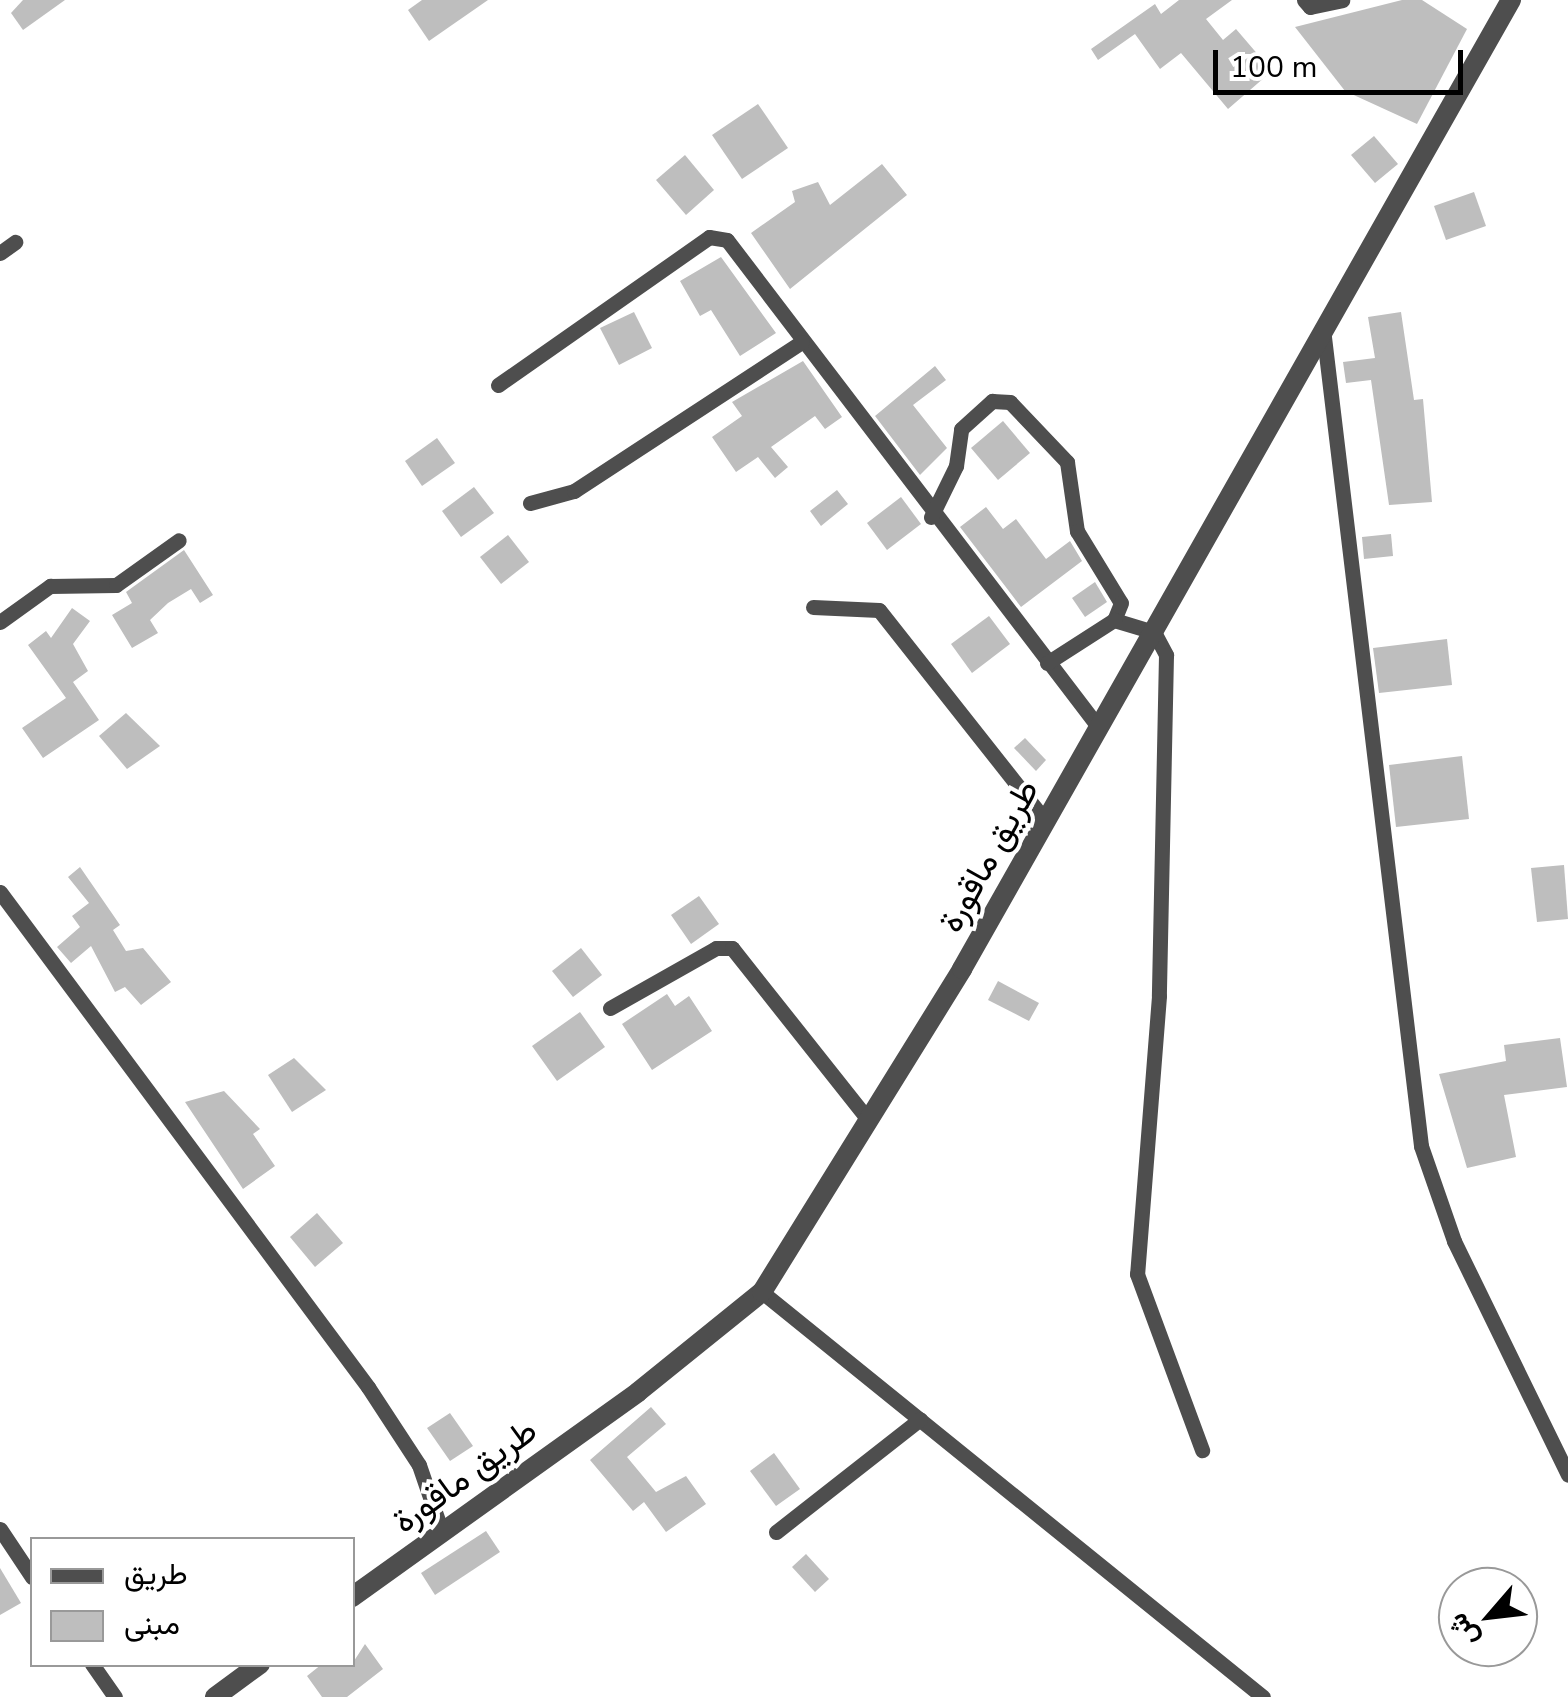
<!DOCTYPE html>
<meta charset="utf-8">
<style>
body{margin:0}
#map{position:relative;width:1568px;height:1697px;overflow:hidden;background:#fff;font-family:"Nunito Sans",Vazirmatn,sans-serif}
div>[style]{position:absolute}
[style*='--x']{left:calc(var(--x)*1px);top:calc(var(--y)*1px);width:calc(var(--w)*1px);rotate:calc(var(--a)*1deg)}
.building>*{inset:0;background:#bebebe}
.minor>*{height:15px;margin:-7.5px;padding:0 7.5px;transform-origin:7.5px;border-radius:7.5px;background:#4e4e4e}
.tertiary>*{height:20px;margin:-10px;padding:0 10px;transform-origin:10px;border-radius:10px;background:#4e4e4e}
span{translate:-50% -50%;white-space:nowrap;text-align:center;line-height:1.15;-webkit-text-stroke:8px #fff;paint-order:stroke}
.street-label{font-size:35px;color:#000}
.legend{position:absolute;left:30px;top:1537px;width:325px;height:130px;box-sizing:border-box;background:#fff;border:2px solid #999;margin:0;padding:12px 18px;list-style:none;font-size:30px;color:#000}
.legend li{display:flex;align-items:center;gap:20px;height:50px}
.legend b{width:50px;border:2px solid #999}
.north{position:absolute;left:1438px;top:1567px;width:100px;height:100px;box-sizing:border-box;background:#fff;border:2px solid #999;border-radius:50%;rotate:242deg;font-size:28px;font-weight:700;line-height:40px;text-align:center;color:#000}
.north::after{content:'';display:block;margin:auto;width:35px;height:45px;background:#000;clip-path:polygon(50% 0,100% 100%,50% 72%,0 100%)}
.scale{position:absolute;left:1213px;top:50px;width:250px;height:45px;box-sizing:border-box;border:5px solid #000;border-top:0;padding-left:12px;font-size:30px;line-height:35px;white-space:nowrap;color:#000;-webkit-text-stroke:8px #fff;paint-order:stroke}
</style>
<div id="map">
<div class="building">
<div style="clip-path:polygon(23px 0,65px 0,23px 30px,11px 13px)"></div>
<div style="clip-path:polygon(422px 0,488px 0,429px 41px,408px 10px)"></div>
<div style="clip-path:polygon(1179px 0,1232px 0,1206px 19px,1223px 40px,1236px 29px,1272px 71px,1228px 109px,1181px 53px,1160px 69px,1135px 34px,1098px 60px,1091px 49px,1155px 4px,1161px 14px)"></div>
<div style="clip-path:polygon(1402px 0,1422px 0,1467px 29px,1417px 124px,1345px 91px,1295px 27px)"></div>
<div style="clip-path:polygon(758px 104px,788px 148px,742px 179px,712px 135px)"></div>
<div style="clip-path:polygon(1374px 136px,1398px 164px,1375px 183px,1351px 155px)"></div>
<div style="clip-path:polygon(685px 155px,714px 190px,686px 215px,656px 180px)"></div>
<div style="clip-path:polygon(882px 164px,907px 195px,790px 289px,751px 233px,795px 202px,792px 191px,818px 182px,830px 205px)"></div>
<div style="clip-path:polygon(1474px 192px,1486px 226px,1446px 240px,1434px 206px)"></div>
<div style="clip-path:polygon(721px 257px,776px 333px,740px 356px,711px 310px,700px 316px,680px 281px)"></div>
<div style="clip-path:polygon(634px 312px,652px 348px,619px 365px,600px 328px)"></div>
<div style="clip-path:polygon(1401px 312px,1414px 400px,1423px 399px,1432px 502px,1389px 505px,1371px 380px,1346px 383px,1343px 362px,1375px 358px,1368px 317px)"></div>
<div style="clip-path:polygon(803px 361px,842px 417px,825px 429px,815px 416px,771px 447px,788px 467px,775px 478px,758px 457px,736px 472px,712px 437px,742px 416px,732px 402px)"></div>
<div style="clip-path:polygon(935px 366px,946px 380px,913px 405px,947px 448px,920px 475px,875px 416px)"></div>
<div style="clip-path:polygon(1003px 421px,1030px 453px,998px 480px,971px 448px)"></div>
<div style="clip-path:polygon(437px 438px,455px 463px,422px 486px,405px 461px)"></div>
<div style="clip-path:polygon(474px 487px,494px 513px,461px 537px,442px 511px)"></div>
<div style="clip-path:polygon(837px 490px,848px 504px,821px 526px,810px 511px)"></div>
<div style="clip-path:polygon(901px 497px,921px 524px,887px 550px,867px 523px)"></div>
<div style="clip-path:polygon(986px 507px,1003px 529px,1016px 519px,1046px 559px,1070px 541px,1082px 561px,1021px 607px,960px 527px)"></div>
<div style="clip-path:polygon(1391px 534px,1393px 556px,1364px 559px,1362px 537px)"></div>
<div style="clip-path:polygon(508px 535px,529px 562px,501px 584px,480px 557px)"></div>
<div style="clip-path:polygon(184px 550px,213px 595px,200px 603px,191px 589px,168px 603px,150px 620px,158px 633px,132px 648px,112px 615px,132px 603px,126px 592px)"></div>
<div style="clip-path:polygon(1095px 582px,1107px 602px,1085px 617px,1072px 598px)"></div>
<div style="clip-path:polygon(72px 608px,90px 621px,73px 644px,88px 671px,73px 682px,99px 720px,43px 758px,22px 728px,66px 698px,28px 645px,46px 631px,51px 638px)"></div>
<div style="clip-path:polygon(989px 616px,1010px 644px,972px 673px,951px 644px)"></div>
<div style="clip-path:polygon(1447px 639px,1452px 685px,1379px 693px,1373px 648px)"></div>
<div style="clip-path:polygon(126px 713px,160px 746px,127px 769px,99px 736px)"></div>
<div style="clip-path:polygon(1025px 738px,1046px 760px,1036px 771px,1014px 748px)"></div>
<div style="clip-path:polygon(1462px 756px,1469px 819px,1396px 827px,1389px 765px)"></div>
<div style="clip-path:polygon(1564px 865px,1568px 919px,1537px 922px,1531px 868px)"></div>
<div style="clip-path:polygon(80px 867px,120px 925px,113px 930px,126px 951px,143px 948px,171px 982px,141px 1005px,125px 987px,115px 992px,91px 946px,71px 963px,57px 947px,80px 927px,72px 916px,89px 903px,68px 877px)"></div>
<div style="clip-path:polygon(699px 896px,719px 924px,691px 944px,671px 915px)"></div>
<div style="clip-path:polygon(581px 948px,602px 975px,573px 997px,552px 971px)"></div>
<div style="clip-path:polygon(998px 981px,1039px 1003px,1029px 1021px,988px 1000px)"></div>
<div style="clip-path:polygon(667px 994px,675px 1006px,689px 996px,712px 1031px,652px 1070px,622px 1024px)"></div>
<div style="clip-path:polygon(580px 1012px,605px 1047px,557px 1081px,532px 1046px)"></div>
<div style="clip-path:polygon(1560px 1038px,1567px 1087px,1504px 1095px,1516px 1157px,1467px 1168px,1439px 1074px,1506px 1061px,1504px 1045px)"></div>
<div style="clip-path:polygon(294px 1058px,326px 1090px,292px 1112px,268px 1075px)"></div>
<div style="clip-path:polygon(224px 1091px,260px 1129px,253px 1134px,275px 1166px,243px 1189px,185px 1102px)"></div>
<div style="clip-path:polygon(317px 1213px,343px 1243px,315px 1267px,290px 1237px)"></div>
<div style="clip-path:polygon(651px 1407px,666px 1424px,627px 1457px,656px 1492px,686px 1476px,706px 1504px,666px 1532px,644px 1502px,633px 1511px,590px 1460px)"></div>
<div style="clip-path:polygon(450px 1413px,473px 1446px,450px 1461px,427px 1428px)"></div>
<div style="clip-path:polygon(774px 1453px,800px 1489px,776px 1506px,750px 1471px)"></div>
<div style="clip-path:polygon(486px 1531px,500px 1552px,435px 1595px,421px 1573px)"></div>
<div style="clip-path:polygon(806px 1554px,829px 1579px,815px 1592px,792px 1567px)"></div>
<div style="clip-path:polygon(0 1568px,21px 1603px,0 1615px)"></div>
<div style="clip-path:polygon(365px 1644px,383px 1669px,347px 1697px,322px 1697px,307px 1676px,322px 1664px,352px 1664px)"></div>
</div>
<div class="minor">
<div style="--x:1304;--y:0;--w:9;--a:49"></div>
<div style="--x:1310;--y:7;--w:33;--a:-12"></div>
<div style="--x:0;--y:253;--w:19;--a:-36"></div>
<div style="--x:1324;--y:337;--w:815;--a:83.16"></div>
<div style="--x:1421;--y:1146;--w:101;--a:70.8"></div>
<div style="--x:1454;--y:1241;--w:260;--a:64"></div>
<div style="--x:498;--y:385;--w:258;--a:-35"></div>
<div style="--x:709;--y:237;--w:18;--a:9"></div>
<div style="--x:727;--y:240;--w:614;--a:52.68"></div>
<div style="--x:530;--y:503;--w:46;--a:-15.3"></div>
<div style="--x:574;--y:491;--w:272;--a:-33.2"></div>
<div style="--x:931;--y:517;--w:57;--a:-63.9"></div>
<div style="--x:956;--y:466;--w:37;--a:-82"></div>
<div style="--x:961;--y:429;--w:42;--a:-42.1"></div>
<div style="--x:992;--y:401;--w:18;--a:3"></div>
<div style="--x:1010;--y:402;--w:83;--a:46.5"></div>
<div style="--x:1067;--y:462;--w:70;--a:81.8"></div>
<div style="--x:1077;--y:531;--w:84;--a:58.6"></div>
<div style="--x:1121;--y:603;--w:18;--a:112"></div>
<div style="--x:1114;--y:620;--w:42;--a:16.7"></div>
<div style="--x:1154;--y:632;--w:26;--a:62"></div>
<div style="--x:1166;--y:655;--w:341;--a:91.2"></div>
<div style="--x:1159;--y:996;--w:279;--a:94.5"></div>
<div style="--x:1137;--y:1274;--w:188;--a:69.7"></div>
<div style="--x:813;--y:607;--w:66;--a:2.6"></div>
<div style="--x:879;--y:610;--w:268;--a:51.7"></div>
<div style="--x:0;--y:622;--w:62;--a:-35.8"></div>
<div style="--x:50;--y:586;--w:66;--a:-0.9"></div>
<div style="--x:116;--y:585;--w:77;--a:-35.5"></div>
<div style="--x:1047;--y:663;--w:80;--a:-32.7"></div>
<div style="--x:0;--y:892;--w:617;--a:53.37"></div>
<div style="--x:368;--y:1387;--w:93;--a:56.8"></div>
<div style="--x:419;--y:1465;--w:71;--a:71.1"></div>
<div style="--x:610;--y:1008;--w:122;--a:-29.5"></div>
<div style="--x:716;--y:948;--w:16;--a:0"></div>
<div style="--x:732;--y:948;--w:221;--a:51.6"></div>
<div style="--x:762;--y:1292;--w:644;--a:38.95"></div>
<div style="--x:0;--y:1529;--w:58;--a:56.3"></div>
<div style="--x:776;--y:1532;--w:183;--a:-38.1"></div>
<div style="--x:92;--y:1664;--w:40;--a:55.1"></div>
</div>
<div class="tertiary">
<div style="--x:352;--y:1597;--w:352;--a:-35.6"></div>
<div style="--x:638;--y:1392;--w:159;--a:-38.9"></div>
<div style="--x:762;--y:1292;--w:380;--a:-58.2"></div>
<div style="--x:962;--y:969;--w:1114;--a:-60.47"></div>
<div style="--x:215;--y:1697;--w:56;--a:-36.3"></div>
</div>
<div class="street-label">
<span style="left:989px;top:856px;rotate:-61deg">طريق ماقورة</span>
<span style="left:465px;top:1476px;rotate:-36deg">طريق ماقورة</span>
</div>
<ul class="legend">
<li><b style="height:12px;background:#4e4e4e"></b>طريق</li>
<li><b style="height:28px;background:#bebebe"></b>مبنى</li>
</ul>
<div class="north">ش</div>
<div class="scale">100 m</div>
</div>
